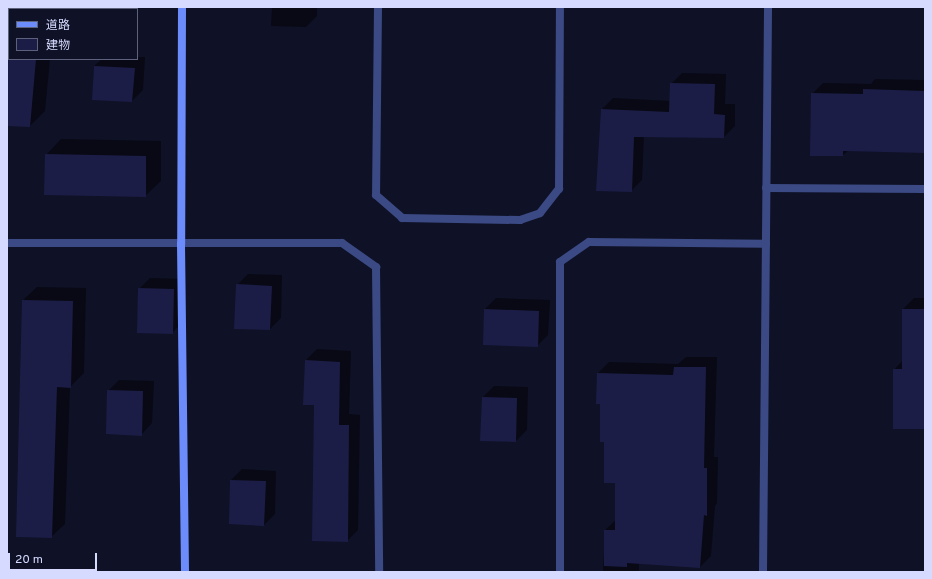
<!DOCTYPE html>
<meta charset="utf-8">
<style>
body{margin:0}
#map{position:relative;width:932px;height:579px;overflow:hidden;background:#0f1126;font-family:Overpass,"Noto Sans JP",sans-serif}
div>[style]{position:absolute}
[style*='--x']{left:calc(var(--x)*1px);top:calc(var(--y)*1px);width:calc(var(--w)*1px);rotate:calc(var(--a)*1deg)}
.shadow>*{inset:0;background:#0007}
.building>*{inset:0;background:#1c1d46}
.street>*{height:8px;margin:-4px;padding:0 4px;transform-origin:4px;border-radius:4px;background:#3b4a84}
.secondary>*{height:8px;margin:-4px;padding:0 4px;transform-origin:4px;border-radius:4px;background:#6d8cfc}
span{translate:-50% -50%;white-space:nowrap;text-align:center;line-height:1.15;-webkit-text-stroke:3px #0f1126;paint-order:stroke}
.frame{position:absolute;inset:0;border:8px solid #d5dafe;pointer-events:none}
.legend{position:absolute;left:8px;top:8px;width:130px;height:52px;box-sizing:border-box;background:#0f1126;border:1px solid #5e617c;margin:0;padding:5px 7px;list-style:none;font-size:12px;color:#d5dafe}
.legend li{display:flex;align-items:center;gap:8px;height:20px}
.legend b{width:20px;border:1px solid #5e617c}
.scale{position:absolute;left:8px;top:553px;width:89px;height:18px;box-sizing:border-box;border:2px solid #d5dafe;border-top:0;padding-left:5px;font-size:12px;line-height:14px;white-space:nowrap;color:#d5dafe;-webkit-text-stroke:3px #0f1126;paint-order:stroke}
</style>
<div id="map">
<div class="shadow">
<div style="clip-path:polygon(8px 7px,60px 7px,9px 9px,9px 59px,50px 59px,45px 111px,30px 126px,7px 125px)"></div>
<div style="clip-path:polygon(272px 7px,317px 7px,317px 16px,306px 27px,271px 26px)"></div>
<div style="clip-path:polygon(137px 57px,145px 57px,143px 90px,132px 101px,93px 99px,94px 66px,102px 59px,137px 59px)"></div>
<div style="clip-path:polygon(682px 73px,726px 74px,725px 104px,735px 104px,735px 126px,724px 137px,644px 136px,642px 180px,631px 191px,602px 109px,613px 98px,671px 101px,671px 84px)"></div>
<div style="clip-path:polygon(875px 79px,925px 80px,925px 152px,848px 151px,843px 155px,812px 94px,823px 83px,871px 84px)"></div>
<div style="clip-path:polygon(61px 139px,161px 141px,161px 181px,145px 196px,46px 155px)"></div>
<div style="clip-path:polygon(248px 274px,282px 275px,281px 318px,270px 329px,237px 285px)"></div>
<div style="clip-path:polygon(150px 278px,184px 279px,183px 322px,172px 333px,139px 289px)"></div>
<div style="clip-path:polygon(37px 287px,86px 288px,84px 373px,70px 387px,65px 524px,51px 537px,23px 300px)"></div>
<div style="clip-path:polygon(496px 298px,550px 300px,548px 335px,537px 346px,485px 309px)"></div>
<div style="clip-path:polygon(914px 298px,925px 298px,925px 428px,894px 370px,903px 360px,903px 309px)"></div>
<div style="clip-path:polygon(317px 349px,351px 351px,349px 414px,360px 415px,358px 530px,347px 541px,306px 360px)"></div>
<div style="clip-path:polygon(686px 357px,717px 357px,714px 457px,718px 457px,717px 503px,715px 506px,711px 556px,700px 567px,639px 562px,639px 572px,603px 572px,605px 530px,616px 520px,616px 482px,605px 441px,598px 373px,609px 362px,678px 364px)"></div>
<div style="clip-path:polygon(119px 380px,154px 381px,152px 423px,141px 435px,108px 391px)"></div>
<div style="clip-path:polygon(494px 386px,528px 387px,527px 430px,516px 441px,481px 440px,483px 397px)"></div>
<div style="clip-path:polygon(242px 469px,276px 471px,275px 514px,264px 525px,231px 480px)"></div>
</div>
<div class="building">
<div style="clip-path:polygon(7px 59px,36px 59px,30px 127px,7px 126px)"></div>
<div style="clip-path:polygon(94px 66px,135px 68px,132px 102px,92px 100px)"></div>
<div style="clip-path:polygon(670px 83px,715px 84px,714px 114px,725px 115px,724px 138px,634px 137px,632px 192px,596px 191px,601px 109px,669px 112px)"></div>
<div style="clip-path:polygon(863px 89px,925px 91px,925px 153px,843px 151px,843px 156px,810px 156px,811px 93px,863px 94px)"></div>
<div style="clip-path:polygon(45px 154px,146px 156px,146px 197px,44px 195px)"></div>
<div style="clip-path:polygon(236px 284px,272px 286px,270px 330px,234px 329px)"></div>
<div style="clip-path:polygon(138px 288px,174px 289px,173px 334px,137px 333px)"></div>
<div style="clip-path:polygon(22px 300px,73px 301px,71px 388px,57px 387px,52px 538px,16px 537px)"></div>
<div style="clip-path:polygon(484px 309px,539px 311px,538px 347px,483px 345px)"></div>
<div style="clip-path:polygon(902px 309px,925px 309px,925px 429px,893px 429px,893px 369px,902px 369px)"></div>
<div style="clip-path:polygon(305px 360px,340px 362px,339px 425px,349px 425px,348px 542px,312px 541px,314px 405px,303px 405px)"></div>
<div style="clip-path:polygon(674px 367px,706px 367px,704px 468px,707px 468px,707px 516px,704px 515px,700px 568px,627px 563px,627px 567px,604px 566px,604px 530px,615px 530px,615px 483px,604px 483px,604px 442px,600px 442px,600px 404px,596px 404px,597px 373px,673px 375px)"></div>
<div style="clip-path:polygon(107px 390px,143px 391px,142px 436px,106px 434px)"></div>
<div style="clip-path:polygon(482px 397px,517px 398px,516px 442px,480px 441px)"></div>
<div style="clip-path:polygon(230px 480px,266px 481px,264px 526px,229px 524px)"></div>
</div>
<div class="street">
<div style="--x:378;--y:7;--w:188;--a:90.6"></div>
<div style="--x:376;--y:195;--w:35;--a:41"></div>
<div style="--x:402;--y:218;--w:118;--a:1"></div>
<div style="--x:520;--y:220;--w:21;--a:-19"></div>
<div style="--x:540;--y:213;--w:31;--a:-52"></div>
<div style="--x:559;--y:189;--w:182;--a:-89.7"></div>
<div style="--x:766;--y:188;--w:159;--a:0.4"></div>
<div style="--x:7;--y:243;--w:335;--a:0"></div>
<div style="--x:342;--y:243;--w:42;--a:35.2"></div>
<div style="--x:376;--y:267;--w:305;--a:89.4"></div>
<div style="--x:560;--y:572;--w:310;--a:-90"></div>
<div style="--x:560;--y:262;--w:35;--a:-35"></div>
<div style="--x:589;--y:242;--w:177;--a:0.6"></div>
<div style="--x:763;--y:572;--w:565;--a:-89.49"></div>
</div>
<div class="secondary">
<div style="--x:182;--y:7;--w:237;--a:90.2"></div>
<div style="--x:181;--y:244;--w:328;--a:89.3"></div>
</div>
<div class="frame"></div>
<ul class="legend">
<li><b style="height:5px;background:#6d8cfc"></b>道路</li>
<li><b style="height:11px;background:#1c1d46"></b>建物</li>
</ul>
<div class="scale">20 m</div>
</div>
